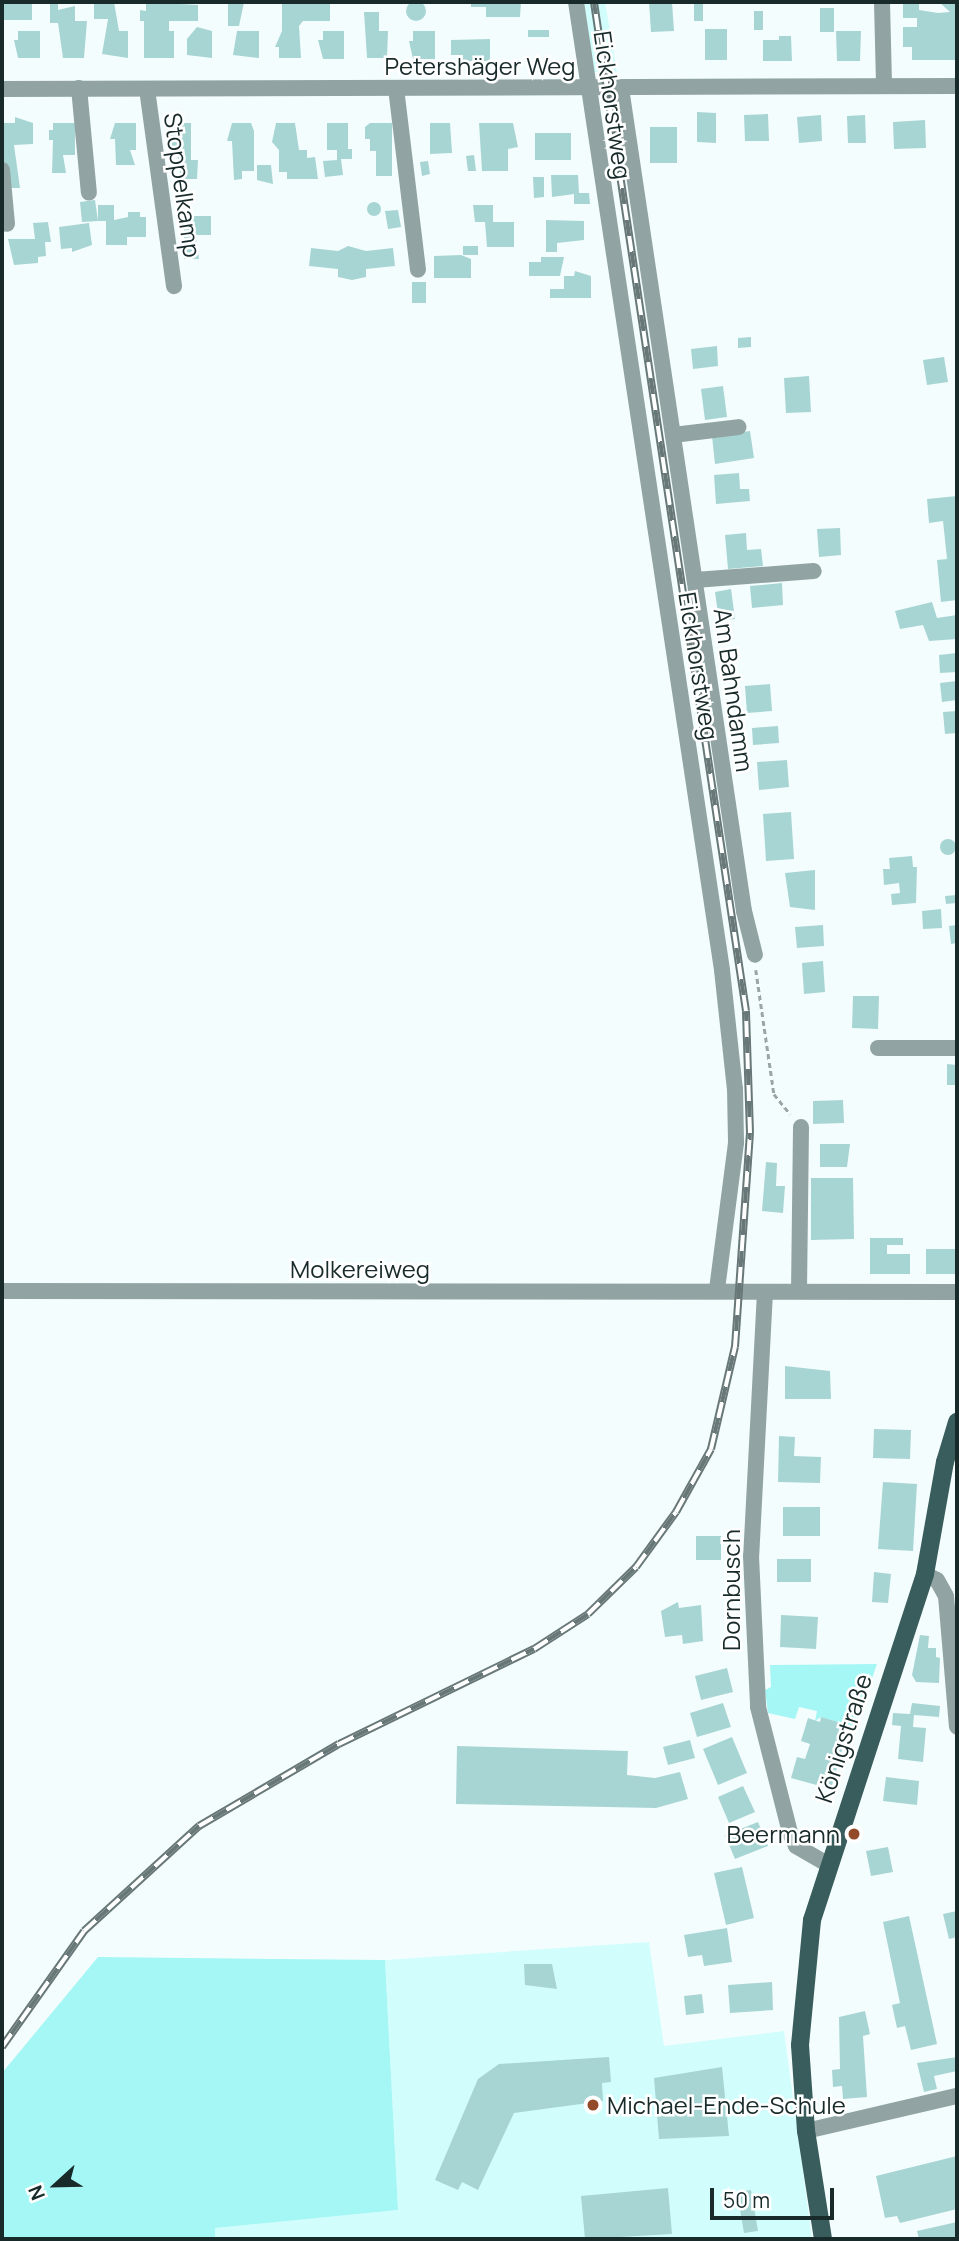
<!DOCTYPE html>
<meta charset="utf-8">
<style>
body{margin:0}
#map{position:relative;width:959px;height:2241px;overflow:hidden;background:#f4fdfd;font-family:Manrope,sans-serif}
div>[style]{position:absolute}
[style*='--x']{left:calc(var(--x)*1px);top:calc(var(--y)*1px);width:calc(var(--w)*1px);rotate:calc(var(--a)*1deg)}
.built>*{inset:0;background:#d1fefd}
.green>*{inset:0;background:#a4f7f5}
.building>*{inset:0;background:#a7d5d4}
.round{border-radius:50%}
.path>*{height:2.5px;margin-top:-1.25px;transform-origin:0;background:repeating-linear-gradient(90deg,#99a6a6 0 5px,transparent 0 8.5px)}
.minor>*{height:16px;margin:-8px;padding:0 8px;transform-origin:8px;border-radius:8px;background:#91a4a3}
.major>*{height:18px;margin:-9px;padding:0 9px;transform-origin:9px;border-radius:9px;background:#395d5c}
.rail>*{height:8px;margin-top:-4px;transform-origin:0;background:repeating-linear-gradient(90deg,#fff 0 16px,#687777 0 32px);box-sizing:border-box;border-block:2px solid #687777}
.dots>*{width:19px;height:19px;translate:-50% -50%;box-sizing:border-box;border:4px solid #fff;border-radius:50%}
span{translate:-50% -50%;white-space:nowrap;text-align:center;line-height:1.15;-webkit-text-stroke:5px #fff;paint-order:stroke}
.street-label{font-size:24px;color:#182b2a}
.poi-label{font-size:24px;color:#182b2a}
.right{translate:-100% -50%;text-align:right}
.left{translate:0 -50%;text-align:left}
.frame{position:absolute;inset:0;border:4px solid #182b2a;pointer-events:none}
.north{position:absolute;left:21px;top:2150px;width:70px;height:70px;-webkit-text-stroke:5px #fff;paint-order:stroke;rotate:248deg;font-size:19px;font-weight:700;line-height:28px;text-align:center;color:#182b2a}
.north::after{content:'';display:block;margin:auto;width:24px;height:32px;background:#182b2a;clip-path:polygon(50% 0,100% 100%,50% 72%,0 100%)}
.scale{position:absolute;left:710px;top:2188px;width:124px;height:32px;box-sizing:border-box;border:4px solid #182b2a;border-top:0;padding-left:9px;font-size:21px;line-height:24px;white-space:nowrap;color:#182b2a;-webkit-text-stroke:5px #fff;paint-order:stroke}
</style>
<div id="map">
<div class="built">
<div style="clip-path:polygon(584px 2px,605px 2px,617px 72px,594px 72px)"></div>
<div style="clip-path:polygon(649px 1942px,664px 2046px,784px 2031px,812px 2239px,215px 2239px,214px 2228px,398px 2210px,385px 1960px)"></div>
</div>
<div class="green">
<div style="clip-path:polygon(877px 1664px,855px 1727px,821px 1717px,815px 1721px,817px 1711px,799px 1707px,795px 1719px,768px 1713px,765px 1690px,771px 1687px,770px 1665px)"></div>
<div style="clip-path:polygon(98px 1957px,385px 1960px,398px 2210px,215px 2228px,215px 2239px,2px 2239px,2px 2073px)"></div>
</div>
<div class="building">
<div class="round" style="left:406px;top:1px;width:20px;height:20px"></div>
<div style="clip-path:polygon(2px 2px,32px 2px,32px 20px,2px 20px)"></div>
<div style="clip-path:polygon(50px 2px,58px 2px,58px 10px,75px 6px,75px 21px,87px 21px,84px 58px,63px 58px,58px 23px,50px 23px)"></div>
<div style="clip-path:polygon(94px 2px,114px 2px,119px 31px,128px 31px,128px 58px,102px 54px,108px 19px,94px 19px)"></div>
<div style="clip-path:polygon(146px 2px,198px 5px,198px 21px,169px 21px,169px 31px,174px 31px,174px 58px,144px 58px,144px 21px,140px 21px,140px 10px,146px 11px)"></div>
<div style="clip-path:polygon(228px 2px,244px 2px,239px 26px,228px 26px)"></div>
<div style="clip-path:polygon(282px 2px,330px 4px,330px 21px,303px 21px,299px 26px,301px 58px,279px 58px,279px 47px,275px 47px,282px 31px)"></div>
<div style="clip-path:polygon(471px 2px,521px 2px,520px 17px,486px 17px,486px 7px,471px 7px)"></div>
<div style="clip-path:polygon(649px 2px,672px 2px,674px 31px,651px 32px)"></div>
<div style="clip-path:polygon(694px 2px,703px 2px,703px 21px,694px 21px)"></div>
<div style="clip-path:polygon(903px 2px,919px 2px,919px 10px,938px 13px,950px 12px,939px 2px,957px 2px,957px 60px,912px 60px,912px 47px,903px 47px,903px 27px,917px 27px,917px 18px,903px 18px)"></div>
<div style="clip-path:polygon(820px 8px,834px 8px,834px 32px,820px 32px)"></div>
<div style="clip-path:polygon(754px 11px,763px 11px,763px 30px,754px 30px)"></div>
<div style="clip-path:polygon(364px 12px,379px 12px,379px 31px,388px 31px,387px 58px,367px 58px)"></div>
<div style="clip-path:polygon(197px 27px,212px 31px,212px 58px,187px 55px,187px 39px)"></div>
<div style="clip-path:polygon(705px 29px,727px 29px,727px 60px,705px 60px)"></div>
<div style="clip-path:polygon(528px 30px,549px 30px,549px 37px,528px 37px)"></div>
<div style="clip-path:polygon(18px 31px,40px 31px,40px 58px,18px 58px,14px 40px,18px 40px)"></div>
<div style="clip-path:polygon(237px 31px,259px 31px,259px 58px,233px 55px)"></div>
<div style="clip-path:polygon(323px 31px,344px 31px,344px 59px,323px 59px,318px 40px,323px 40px)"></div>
<div style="clip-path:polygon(413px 31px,435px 31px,435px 59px,413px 59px,409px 41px,413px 41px)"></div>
<div style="clip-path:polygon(836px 31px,861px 31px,860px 61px,837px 61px)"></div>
<div style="clip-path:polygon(779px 36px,791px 36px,792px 61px,763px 61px,763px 40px,779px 40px)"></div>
<div style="clip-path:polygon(490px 39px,490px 61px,463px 61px,463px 55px,451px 55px,451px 40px)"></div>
<div style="clip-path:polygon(697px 112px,716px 113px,716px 143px,697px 142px)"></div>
<div style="clip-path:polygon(768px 114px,769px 141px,745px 141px,744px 115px)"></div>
<div style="clip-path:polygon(821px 115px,822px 141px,799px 143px,797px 117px)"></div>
<div style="clip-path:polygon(865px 115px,866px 143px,848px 143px,847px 116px)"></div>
<div style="clip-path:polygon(15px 117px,33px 123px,33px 144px,14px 145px,20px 188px,4px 188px,3px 123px,15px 123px)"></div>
<div style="clip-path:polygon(925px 120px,926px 148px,894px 149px,893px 122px)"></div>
<div style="clip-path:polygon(53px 123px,75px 123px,75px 155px,63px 155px,66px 173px,52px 173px,53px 140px,49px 140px,49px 130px,53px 130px)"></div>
<div style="clip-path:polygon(115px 123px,136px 123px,136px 150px,130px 150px,135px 165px,116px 165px,115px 139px,110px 139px)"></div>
<div style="clip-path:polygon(170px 123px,191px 123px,191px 160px,198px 160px,197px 179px,181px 179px,177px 152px,170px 152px)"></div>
<div style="clip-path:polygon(232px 123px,251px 123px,254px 131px,254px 171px,242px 171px,242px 179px,234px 180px,232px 141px,227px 141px)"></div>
<div style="clip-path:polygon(276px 123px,295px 123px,299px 150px,307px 150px,307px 158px,315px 157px,318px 179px,287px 179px,287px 172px,279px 172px,279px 150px,272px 142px)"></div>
<div style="clip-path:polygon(327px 123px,348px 123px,348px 149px,352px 149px,352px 159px,341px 159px,343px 175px,325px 177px,323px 161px,337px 160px,337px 150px,327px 150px)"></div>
<div style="clip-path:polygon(370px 123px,392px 123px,392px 176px,376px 176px,376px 151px,370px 151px,370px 139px,365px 139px,365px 127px)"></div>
<div style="clip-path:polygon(430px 123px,450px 123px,452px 153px,430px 154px)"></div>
<div style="clip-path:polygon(479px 123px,513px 123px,518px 147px,508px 149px,508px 171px,482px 171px)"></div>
<div style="clip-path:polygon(650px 127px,677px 127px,677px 163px,650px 163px)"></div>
<div style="clip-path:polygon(535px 133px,571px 133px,571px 160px,535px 160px)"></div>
<div style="clip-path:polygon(474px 155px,476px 171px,468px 171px,466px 156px)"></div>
<div style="clip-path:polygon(428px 161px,430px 174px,422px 176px,420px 162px)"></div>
<div style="clip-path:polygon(257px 165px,271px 165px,273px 184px,257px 180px)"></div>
<div style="clip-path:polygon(551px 175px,578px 175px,579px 193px,589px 193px,590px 204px,574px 204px,574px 194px,552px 197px)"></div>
<div style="clip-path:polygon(533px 177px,544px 177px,544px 197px,534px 198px)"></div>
<div style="clip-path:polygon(95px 200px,98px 221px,82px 222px,80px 202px)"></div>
<div class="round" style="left:367px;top:202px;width:14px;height:14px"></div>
<div style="clip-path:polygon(98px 205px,114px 205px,114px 220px,128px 217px,128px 212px,140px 212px,140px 217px,146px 217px,146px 237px,127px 237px,127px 245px,106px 245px,106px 221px,98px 221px)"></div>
<div style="clip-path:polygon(473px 205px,493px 205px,493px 222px,514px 222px,514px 247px,487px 247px,485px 222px,475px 222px)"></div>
<div style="clip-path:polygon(398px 210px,401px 227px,388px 229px,385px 211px)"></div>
<div style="clip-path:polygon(184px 216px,211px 216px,211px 235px,196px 235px,199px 259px,184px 259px)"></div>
<div style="clip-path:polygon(546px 220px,584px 221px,584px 240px,557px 243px,557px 252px,546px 252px)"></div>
<div style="clip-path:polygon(48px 222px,51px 242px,45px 242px,46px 256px,38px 257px,38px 263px,14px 265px,8px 239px,35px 239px,33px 223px)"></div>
<div style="clip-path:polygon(89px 223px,92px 245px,72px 252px,72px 248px,61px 249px,59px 227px)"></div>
<div style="clip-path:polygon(348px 246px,366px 251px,393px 248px,395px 266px,366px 269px,366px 277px,352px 280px,338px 277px,338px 269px,309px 266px,311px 248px,338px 251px)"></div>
<div style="clip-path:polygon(463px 246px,478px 246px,478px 255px,463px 255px)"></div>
<div style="clip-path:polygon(461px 255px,471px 259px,471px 278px,434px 278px,434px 256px)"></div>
<div style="clip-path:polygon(541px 257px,564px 257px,560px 276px,529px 276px,529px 262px,541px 262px)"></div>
<div style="clip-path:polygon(575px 271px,591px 276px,591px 298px,550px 298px,550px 289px,564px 289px,564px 276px,574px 276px)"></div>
<div style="clip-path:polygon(412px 282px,426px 282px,426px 303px,412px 303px)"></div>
<div style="clip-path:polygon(751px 337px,751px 347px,738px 348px,738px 338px)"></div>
<div style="clip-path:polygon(717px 346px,718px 366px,693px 369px,691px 349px)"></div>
<div style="clip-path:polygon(944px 357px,948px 382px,927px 385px,923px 360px)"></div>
<div style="clip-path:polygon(809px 376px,811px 412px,786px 413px,784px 378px)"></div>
<div style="clip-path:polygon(723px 386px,727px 417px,705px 420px,701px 389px)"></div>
<div style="clip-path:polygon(750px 431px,754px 458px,715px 464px,712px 436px)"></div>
<div style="clip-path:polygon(739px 473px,740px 489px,749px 489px,750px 501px,716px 504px,714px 475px)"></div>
<div style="clip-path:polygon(957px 496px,957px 600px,941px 602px,937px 560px,947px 559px,943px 521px,929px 523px,927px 499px)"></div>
<div style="clip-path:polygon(840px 528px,841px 555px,819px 557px,817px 529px)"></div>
<div style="clip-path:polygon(746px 533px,747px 550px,761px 549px,763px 566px,728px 569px,725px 535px)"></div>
<div style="clip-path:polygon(782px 583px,783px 605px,752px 608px,750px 586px)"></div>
<div style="clip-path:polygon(731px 589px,735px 619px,719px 621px,715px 592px)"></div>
<div style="clip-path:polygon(932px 602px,937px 618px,957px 615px,957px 639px,929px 641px,923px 625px,900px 629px,895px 611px)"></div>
<div style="clip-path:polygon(957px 653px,957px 672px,940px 673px,939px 655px)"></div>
<div style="clip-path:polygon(957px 681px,957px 700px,942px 702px,940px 683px)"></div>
<div style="clip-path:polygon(770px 684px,772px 711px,747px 713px,745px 686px)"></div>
<div style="clip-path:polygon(957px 711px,957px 733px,945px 734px,943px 712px)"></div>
<div style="clip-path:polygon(778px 726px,779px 743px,753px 745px,752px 728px)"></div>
<div style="clip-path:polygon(787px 760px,789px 787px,759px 790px,757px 762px)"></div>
<div style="clip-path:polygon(791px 812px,794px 859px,766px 861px,763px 814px)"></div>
<div class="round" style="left:940px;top:839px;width:16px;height:16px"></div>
<div style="clip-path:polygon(912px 856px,913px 867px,917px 867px,916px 903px,892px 905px,891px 894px,900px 893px,899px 883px,884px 885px,883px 869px,890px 869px,889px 858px)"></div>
<div style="clip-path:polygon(815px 870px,815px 910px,790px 907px,785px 873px)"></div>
<div style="clip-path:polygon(957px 895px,957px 903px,946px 904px,945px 896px)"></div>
<div style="clip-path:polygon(941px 909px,942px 928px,923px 929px,922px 911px)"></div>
<div style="clip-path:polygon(823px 925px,824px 946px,797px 948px,795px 927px)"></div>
<div style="clip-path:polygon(957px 925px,957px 943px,951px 944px,949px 926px)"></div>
<div style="clip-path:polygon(823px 961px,825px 992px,804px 994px,802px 963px)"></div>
<div style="clip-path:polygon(853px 996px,879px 996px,878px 1029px,852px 1028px)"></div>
<div style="clip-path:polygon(947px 1064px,957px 1065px,957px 1085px,947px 1085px)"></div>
<div style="clip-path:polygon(843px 1100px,844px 1123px,813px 1124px,813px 1101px)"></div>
<div style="clip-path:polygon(820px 1144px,850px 1144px,847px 1167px,820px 1167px)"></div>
<div style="clip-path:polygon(766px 1162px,777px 1163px,776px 1186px,785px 1186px,783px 1213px,762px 1211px)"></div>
<div style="clip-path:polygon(811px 1178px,853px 1178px,854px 1239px,811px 1240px)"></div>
<div style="clip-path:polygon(870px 1238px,903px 1238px,903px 1245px,887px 1245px,887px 1254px,910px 1254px,910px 1274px,870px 1274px)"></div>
<div style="clip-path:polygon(926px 1249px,957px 1249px,957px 1274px,926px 1274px)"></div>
<div style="clip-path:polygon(785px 1366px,830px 1371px,831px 1399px,785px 1399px)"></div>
<div style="clip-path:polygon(874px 1429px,911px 1430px,910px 1459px,873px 1458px)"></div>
<div style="clip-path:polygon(779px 1436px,795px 1437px,794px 1456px,821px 1457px,820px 1483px,778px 1482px)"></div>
<div style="clip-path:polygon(883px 1482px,917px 1484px,913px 1551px,878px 1549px)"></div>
<div style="clip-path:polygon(783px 1507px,820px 1507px,820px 1536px,783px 1536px)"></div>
<div style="clip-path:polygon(696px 1536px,721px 1536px,721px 1560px,696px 1560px)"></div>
<div style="clip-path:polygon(777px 1559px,811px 1559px,811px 1582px,777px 1582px)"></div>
<div style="clip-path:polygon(874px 1572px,891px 1574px,888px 1603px,872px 1602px)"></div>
<div style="clip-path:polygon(678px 1602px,679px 1608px,701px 1605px,703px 1641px,683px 1644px,682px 1635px,665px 1637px,661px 1611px)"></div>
<div style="clip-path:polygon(781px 1615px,818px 1617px,816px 1649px,780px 1647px)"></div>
<div style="clip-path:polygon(920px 1635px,929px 1636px,928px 1648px,936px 1648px,936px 1657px,940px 1658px,939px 1683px,916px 1682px,912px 1675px)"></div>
<div style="clip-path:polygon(727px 1668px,733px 1692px,701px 1700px,695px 1676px)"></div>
<div style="clip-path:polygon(723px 1703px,731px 1727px,697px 1737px,690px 1713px)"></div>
<div style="clip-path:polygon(912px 1703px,940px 1706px,939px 1717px,914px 1715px,913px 1727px,926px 1728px,923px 1762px,898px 1759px,901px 1726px,892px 1725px,893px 1713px,910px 1714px)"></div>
<div style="clip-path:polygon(821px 1717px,849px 1725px,831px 1789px,791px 1778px,797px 1757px,805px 1759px,810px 1744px,801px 1741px,808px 1718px,820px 1722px)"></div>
<div style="clip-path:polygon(732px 1737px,747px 1773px,718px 1785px,703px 1749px)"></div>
<div style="clip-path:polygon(690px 1740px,695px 1758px,668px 1765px,663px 1747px)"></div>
<div style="clip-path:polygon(457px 1746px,628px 1751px,627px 1775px,655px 1778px,680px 1772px,688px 1799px,656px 1808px,456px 1804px)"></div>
<div style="clip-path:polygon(886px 1777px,919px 1781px,917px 1805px,883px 1801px)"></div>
<div style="clip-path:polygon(743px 1786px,755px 1812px,729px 1823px,718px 1797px)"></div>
<div style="clip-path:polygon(758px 1822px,768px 1846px,735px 1859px,725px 1835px)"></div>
<div style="clip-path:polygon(888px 1847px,893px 1872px,871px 1876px,866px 1851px)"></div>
<div style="clip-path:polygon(742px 1867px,754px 1918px,726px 1925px,714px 1873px)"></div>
<div style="clip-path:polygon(957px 1911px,957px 1937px,949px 1939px,943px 1914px)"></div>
<div style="clip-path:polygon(909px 1916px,937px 2044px,911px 2050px,905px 2026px,897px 2028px,892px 2005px,900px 2003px,883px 1922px)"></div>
<div style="clip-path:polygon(727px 1928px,732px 1962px,704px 1966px,702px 1955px,688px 1957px,684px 1935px)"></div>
<div style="clip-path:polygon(524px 1964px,552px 1964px,557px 1989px,525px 1985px)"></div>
<div style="clip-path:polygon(772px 1982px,773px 2010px,730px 2013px,728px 1985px)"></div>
<div style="clip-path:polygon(702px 1994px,704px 2013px,686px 2015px,684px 1996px)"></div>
<div style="clip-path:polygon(865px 2011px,870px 2034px,863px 2036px,867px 2097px,843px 2099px,842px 2086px,833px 2087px,832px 2070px,840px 2069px,839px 2017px)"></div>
<div style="clip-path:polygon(609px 2057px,611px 2082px,602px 2083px,603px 2101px,514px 2113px,478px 2190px,462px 2182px,458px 2190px,435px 2180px,478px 2079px,499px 2064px)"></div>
<div style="clip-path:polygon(957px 2057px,957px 2071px,934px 2076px,937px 2089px,924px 2092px,917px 2063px)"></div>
<div style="clip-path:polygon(722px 2067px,729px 2136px,659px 2139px,654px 2078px)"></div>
<div style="clip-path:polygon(957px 2156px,957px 2209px,900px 2223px,897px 2216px,885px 2218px,876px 2176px)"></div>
<div style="clip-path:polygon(668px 2188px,672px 2234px,585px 2239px,581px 2196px)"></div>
<div style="clip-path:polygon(751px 2190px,758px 2231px,744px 2233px,737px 2192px)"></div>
<div style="clip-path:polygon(957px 2222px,957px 2239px,919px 2239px,917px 2231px)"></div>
</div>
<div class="path">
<div style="--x:756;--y:970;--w:125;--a:81.7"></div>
<div style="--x:774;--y:1094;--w:26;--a:51"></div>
</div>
<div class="minor">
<div style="--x:576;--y:2;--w:979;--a:81.42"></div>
<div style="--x:722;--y:970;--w:120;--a:83.8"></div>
<div style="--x:735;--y:1089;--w:54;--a:88.9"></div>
<div style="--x:736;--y:1143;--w:148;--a:97.4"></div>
<div style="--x:882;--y:2;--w:84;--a:88.6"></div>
<div style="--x:79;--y:88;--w:105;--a:84.6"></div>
<div style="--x:396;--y:88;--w:183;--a:83.1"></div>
<div style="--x:621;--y:88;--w:832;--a:81.5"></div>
<div style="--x:744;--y:911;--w:45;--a:76"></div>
<div style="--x:2;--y:89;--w:955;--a:-0.18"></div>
<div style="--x:147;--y:89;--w:199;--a:82.2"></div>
<div style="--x:2;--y:170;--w:54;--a:84.7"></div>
<div style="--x:673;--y:435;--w:66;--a:-6.9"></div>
<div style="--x:695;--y:580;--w:119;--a:-4.3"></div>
<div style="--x:878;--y:1048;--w:79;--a:0"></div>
<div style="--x:2;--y:1291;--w:955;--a:0.06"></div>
<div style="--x:799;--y:1291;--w:164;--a:-89.3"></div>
<div style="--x:765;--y:1292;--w:264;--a:93"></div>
<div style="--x:751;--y:1556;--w:151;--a:87.3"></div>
<div style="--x:758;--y:1707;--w:130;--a:75.7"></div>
<div style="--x:790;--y:1833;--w:14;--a:65"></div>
<div style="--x:796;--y:1846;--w:36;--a:30"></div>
<div style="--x:925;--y:1574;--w:13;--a:27"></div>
<div style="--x:937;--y:1580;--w:18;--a:61"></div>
<div style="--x:946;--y:1596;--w:131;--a:85.2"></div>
<div style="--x:806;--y:2131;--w:155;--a:-13.1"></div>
</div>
<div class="major">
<div style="--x:823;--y:2239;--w:109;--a:-98.9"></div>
<div style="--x:806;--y:2131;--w:86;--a:-94"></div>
<div style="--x:800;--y:2045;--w:126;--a:-84.5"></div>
<div style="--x:812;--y:1920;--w:364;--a:-71.9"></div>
<div style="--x:925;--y:1574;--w:114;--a:-79.9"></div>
<div style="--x:945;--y:1462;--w:42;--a:-73.3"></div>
</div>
<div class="rail">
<div style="--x:2;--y:2047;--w:142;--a:-54.7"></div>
<div style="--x:84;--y:1931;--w:156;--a:-42.4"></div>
<div style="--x:199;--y:1826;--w:162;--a:-30.4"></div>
<div style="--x:339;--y:1744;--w:217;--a:-26"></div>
<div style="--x:534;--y:1649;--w:64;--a:-32.9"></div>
<div style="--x:588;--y:1614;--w:67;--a:-44.4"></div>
<div style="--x:636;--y:1567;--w:68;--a:-54"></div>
<div style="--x:676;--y:1512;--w:72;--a:-60.9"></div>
<div style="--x:711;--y:1449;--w:105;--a:-76.8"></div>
<div style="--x:735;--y:1347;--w:215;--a:-86"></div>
<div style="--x:750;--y:1133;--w:122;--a:-91.9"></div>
<div style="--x:746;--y:1011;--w:1020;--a:-98.57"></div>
</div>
<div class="dots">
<div style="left:854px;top:1834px;background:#924a28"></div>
<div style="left:593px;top:2105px;background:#924a28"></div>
</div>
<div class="street-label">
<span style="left:480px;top:66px">Petershäger Weg</span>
<span style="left:613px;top:105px;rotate:82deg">Eickhorstweg</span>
<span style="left:183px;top:185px;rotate:82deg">Stoppelkamp</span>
<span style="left:699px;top:666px;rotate:81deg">Eickhorstweg</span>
<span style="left:734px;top:690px;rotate:82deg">Am Bahndamm</span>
<span style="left:360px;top:1269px">Molkereiweg</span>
<span style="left:731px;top:1590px;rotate:-90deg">Dornbusch</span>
<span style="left:843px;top:1738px;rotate:-72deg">Königstraße</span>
</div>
<div class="poi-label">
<span class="right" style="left:840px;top:1834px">Beermann</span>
<span class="left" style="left:607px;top:2105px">Michael-Ende-Schule</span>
</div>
<div class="frame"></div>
<div class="north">N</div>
<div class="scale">50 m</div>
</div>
